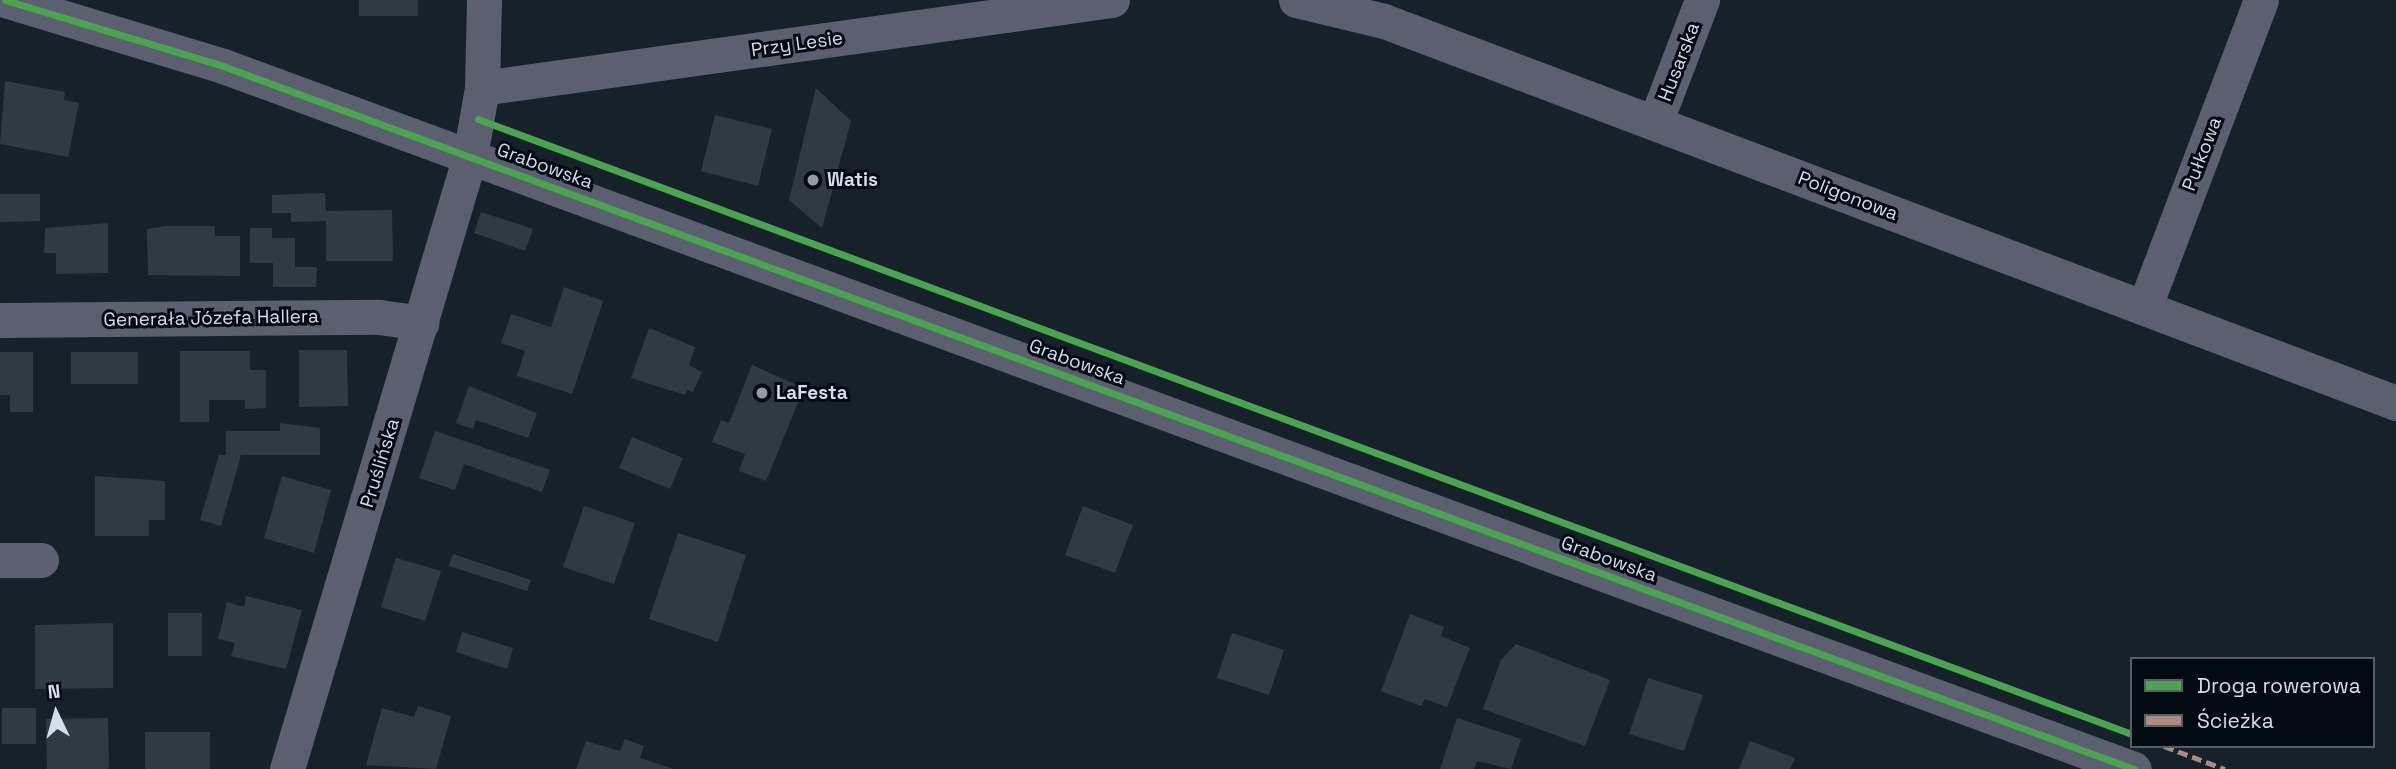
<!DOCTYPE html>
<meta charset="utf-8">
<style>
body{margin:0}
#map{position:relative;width:2396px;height:769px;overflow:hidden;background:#16212a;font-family:"Space Grotesk",sans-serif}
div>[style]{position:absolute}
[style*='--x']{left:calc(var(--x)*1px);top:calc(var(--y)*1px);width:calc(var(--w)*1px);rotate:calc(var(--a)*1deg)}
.building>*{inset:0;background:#303b41}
.minor>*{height:35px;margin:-17.5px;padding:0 17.5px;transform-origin:17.5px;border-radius:17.5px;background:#5b5f70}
.quiet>*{height:5px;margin-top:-2.5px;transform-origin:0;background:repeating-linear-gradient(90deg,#a88b81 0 10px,transparent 0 15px)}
.cycleway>*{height:7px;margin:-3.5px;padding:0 3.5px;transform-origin:3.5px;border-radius:3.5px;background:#4ca352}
.dots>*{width:19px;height:19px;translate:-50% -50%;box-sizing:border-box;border:4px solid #040a12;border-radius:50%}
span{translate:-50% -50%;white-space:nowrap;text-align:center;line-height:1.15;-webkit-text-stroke:6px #040a12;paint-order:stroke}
.street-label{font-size:19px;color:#d2dee9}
.poi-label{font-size:19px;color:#d2dee9;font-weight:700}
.left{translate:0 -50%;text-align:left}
.legend{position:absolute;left:2130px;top:657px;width:245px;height:91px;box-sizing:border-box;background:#040a12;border:2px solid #565f68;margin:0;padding:9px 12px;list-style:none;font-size:21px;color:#d2dee9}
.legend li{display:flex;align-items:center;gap:14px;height:35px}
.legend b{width:35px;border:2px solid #565f68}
.north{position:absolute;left:21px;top:678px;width:70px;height:70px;-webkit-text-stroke:5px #040a12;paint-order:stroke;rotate:355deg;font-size:19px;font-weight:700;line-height:28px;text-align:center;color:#d2dee9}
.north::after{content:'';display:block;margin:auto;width:24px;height:32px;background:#d2dee9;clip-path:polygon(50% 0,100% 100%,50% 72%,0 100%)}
</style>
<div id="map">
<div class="building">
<div style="clip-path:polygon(359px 0,418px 0,418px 16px,359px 16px)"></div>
<div style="clip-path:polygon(5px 81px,65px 92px,64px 100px,79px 103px,68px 157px,0 144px)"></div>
<div style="clip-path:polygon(816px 88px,851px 121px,822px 228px,789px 200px)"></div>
<div style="clip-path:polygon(715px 115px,772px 129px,758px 186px,701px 171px)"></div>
<div style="clip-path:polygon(325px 193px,326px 211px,392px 210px,393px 261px,326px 261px,326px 221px,291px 222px,291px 213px,272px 213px,272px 195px)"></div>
<div style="clip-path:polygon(0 194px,40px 194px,40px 221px,0 222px)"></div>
<div style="clip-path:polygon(481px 212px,533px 229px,525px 251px,474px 233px)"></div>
<div style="clip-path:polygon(108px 223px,108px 273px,56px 274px,56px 253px,44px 253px,45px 228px)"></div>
<div style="clip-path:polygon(167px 226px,215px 226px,215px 236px,240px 236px,240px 276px,148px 275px,147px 229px)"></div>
<div style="clip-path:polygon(250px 228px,272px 228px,272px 238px,295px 238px,295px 267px,317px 267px,316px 287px,273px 287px,273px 263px,250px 263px)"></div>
<div style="clip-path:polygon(564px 287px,603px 301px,572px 394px,517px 376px,525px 351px,501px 343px,511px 314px,551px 327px)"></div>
<div style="clip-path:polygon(649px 328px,695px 347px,689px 365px,702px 372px,693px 392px,687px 390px,685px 395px,631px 378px)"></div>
<div style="clip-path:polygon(299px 350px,347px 350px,348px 406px,299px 407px)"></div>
<div style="clip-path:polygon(180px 351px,250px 351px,250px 370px,266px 370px,266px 408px,245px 409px,245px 400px,209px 400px,209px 422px,180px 422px)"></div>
<div style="clip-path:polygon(0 352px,33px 352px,33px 412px,10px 412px,10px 395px,0 395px)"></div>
<div style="clip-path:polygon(71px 352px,138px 352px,138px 384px,71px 384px)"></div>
<div style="clip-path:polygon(752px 365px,804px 388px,766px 481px,739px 471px,745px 454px,712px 442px,721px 420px,729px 423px)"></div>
<div style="clip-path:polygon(469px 386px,537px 413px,528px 438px,476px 420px,473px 429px,456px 423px)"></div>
<div style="clip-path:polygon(280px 423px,320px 428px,320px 455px,241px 455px,221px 526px,200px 520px,219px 455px,226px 455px,226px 431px,280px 431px)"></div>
<div style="clip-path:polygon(435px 431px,550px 470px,542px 492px,464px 464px,455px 490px,419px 478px)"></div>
<div style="clip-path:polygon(632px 437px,683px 458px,670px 489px,619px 468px)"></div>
<div style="clip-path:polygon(95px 476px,165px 481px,165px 520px,149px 520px,149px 536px,95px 536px)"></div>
<div style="clip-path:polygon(282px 476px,331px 490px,314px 553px,264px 538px)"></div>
<div style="clip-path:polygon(584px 506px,635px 523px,614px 584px,563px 567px)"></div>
<div style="clip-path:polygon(1083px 506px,1133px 525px,1115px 573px,1065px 555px)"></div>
<div style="clip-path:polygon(678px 533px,746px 555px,718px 642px,649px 619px)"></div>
<div style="clip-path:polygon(453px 554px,531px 580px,527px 591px,449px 566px)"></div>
<div style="clip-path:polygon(396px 558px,441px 571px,425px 621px,381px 607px)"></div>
<div style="clip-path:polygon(246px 596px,302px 610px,286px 669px,231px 656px,235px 643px,218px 639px,227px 602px,244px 607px)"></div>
<div style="clip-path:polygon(168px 613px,202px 613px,202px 656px,168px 656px)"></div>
<div style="clip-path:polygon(1410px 614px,1444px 627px,1441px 636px,1470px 648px,1447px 707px,1425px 699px,1421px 706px,1381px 691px)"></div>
<div style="clip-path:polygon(113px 623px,113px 688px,35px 689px,35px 625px)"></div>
<div style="clip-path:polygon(462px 632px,513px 648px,507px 669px,456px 652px)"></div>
<div style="clip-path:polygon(1232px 633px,1284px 650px,1269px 695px,1217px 678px)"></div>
<div style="clip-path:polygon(1516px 644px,1610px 680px,1585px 746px,1483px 709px,1501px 660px)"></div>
<div style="clip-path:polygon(1648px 678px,1703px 695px,1684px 751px,1629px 734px)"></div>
<div style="clip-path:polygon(418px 706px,451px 716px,436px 769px,366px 765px,382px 708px,414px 717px)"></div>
<div style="clip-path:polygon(2px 708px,36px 708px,36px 744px,2px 744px)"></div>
<div style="clip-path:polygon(108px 718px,109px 769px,47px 769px,46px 719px)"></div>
<div style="clip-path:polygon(1457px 718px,1521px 739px,1511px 769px,1477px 761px,1474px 769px,1440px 769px)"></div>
<div style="clip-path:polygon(145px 732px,210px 732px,210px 769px,145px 769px)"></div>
<div style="clip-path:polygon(625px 739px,644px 746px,640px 758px,674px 769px,576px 769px,586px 741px,620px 751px)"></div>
<div style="clip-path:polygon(1750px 741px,1795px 758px,1790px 769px,1739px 769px)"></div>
</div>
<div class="minor">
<div style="--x:5;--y:0;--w:228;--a:16.8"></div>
<div style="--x:223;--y:66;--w:2036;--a:20.2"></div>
<div style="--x:1296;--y:0;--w:90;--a:13.4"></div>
<div style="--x:1384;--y:21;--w:1082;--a:20.68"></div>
<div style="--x:482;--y:88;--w:636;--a:-7.95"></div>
<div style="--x:1655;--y:123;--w:132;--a:-69.1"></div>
<div style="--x:2144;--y:308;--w:329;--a:-69.2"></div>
<div style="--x:0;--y:320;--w:379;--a:-0.5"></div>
<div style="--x:379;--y:317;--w:43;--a:7.9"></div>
<div style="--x:0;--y:560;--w:41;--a:0"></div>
<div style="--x:287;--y:769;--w:640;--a:-73.38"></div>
<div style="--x:470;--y:156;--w:69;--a:-80"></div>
<div style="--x:482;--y:88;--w:88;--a:-88.7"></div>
</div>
<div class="quiet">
<div style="--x:2164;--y:746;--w:65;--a:20.7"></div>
</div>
<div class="cycleway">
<div style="--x:5;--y:0;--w:228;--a:16.8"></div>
<div style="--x:223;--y:66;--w:2036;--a:20.2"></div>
<div style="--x:478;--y:119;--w:1765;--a:20.4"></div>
</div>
<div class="dots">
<div style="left:813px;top:180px;background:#909ca6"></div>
<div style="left:762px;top:393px;background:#909ca6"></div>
</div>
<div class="street-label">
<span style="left:797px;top:44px;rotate:-8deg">Przy Lesie</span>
<span style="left:1679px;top:62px;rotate:-69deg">Husarska</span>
<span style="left:2202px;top:154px;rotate:-69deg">Pułkowa</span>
<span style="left:545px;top:166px;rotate:20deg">Grabowska</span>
<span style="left:1848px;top:196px;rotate:21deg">Poligonowa</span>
<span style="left:211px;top:318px;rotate:-1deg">Generała Józefa Hallera</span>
<span style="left:1077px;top:362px;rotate:20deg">Grabowska</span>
<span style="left:380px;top:463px;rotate:-73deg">Pruślińska</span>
<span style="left:1609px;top:559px;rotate:20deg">Grabowska</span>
</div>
<div class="poi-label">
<span class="left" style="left:827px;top:180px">Watis</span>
<span class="left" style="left:776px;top:393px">LaFesta</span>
</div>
<ul class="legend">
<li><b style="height:9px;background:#4ca352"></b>Droga rowerowa</li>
<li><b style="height:9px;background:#a88b81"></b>Ścieżka</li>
</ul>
<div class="north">N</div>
</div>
